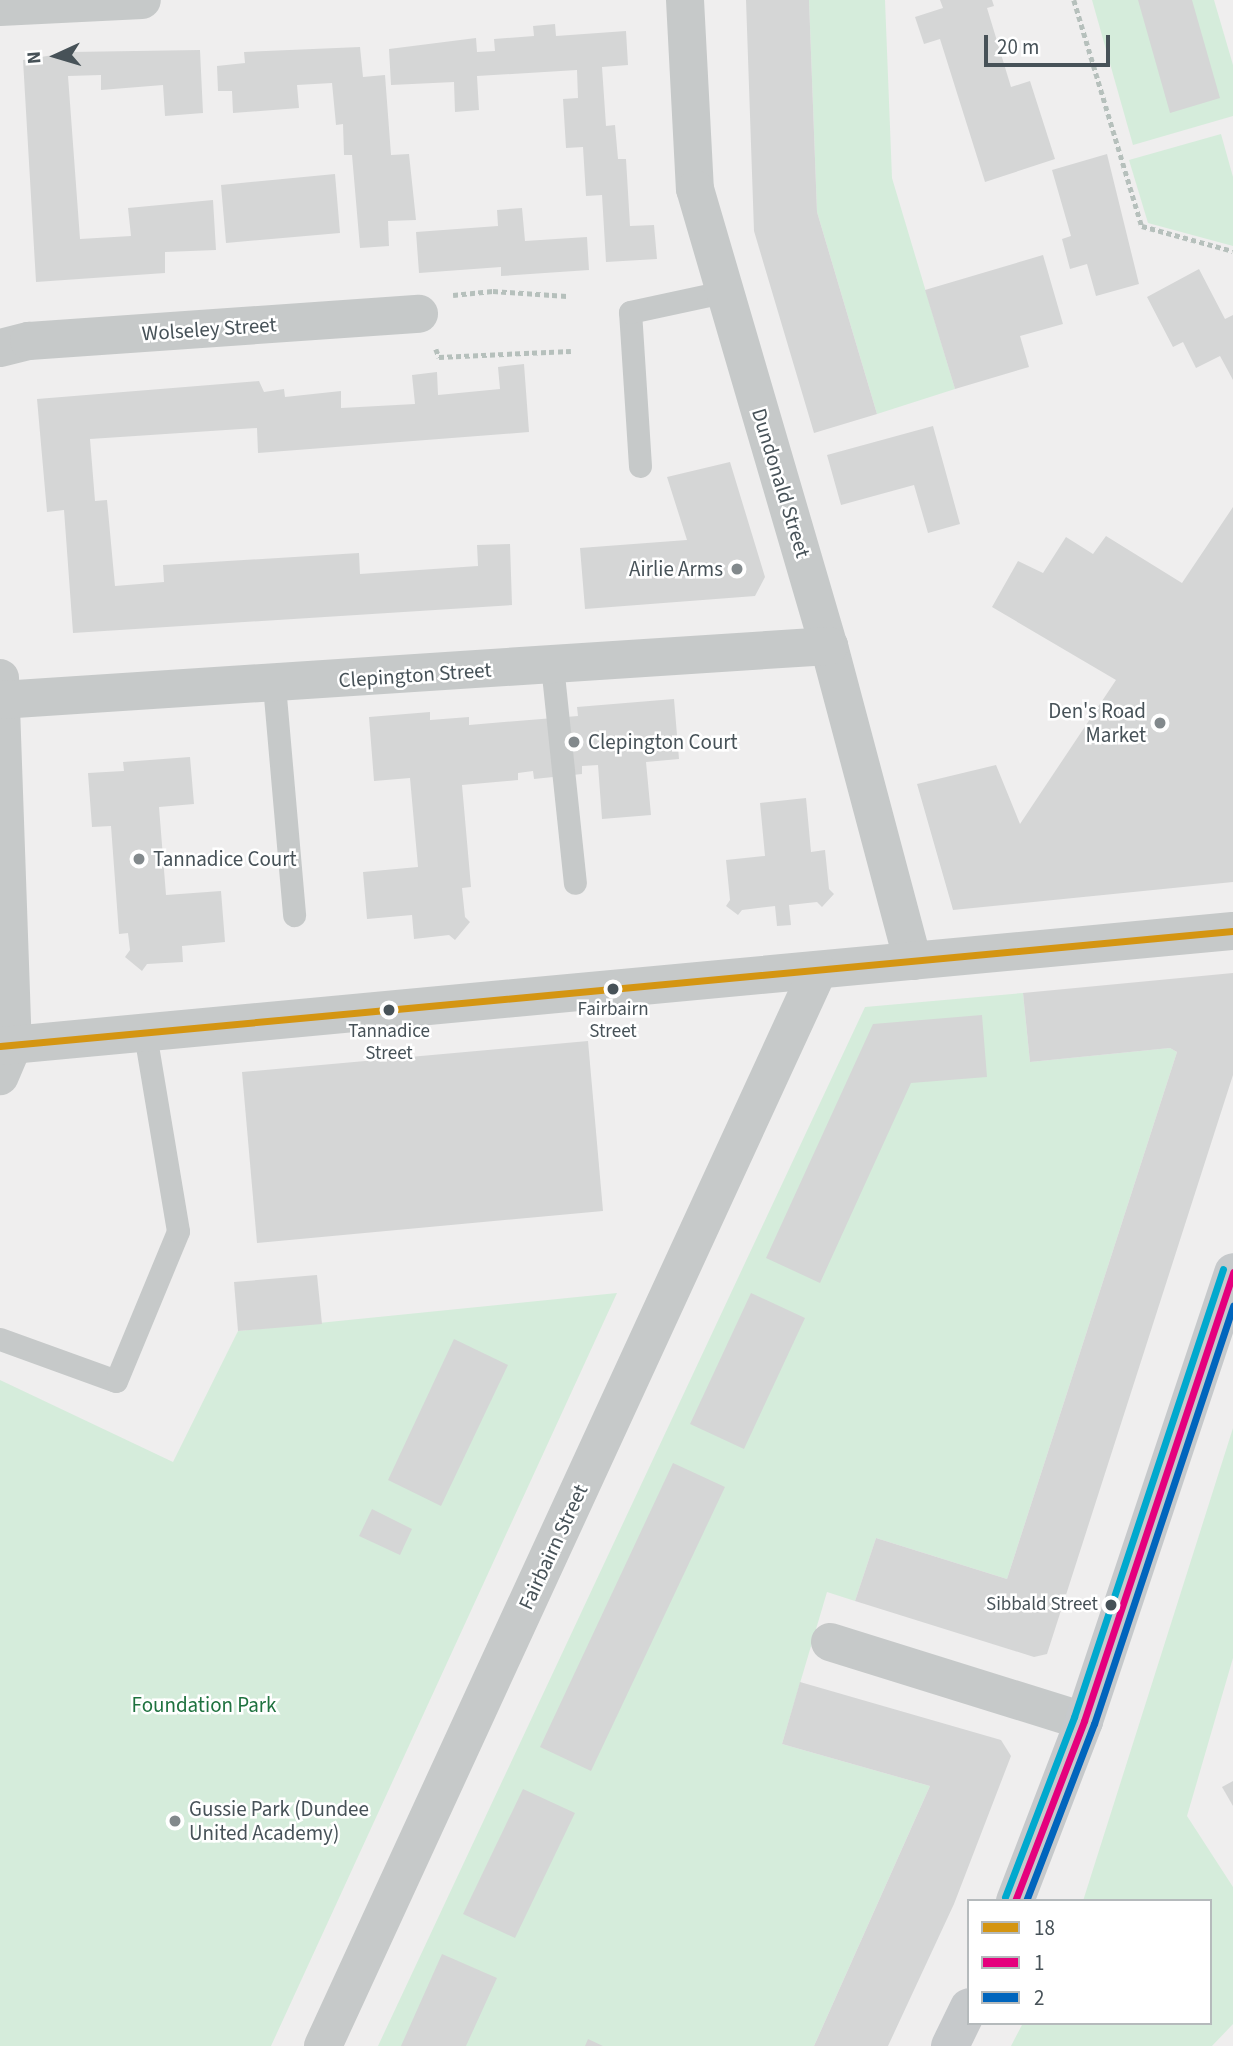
<!DOCTYPE html>
<style>
body{margin:0}
#map{position:relative;width:1233px;height:2046px;overflow:hidden;background:#efeeee;font-family:"Source Sans 3",sans-serif}
div>[style]{position:absolute}
[style*='--x']{left:calc(var(--x)*1px);top:calc(var(--y)*1px);width:calc(var(--w)*1px);rotate:calc(var(--a)*1deg)}
.green>*{inset:0;background:#d5ecdb}
.building>*{inset:0;background:#d5d6d6}
.path>*{height:4.5px;margin-top:-2.25px;transform-origin:0;background:repeating-linear-gradient(90deg,#b6c0bc 0 5px,transparent 0 8.5px)}
.lane>*{height:23px;margin:-11.5px;padding:0 11.5px;transform-origin:11.5px;border-radius:11.5px;background:#c6c9c9}
.street>*{height:38px;margin:-19px;padding:0 19px;transform-origin:19px;border-radius:19px;background:#c6c9c9}
.secondary>*{height:38px;margin:-19px;padding:0 19px;transform-origin:19px;border-radius:19px;background:#c6c9cb}
.bus-1>*{height:7px;margin:-3.5px;padding:0 3.5px;transform-origin:3.5px;border-radius:3.5px;background:#d49512}
.bus-2>*{height:7px;margin:-3.5px;padding:0 3.5px;transform-origin:3.5px;border-radius:3.5px;background:#e5007d}
.bus-3>*{height:7px;margin:-3.5px;padding:0 3.5px;transform-origin:3.5px;border-radius:3.5px;background:#0065bd}
.bus-4>*{height:7px;margin:-3.5px;padding:0 3.5px;transform-origin:3.5px;border-radius:3.5px;background:#00a9ce}
.dots>*{width:19px;height:19px;translate:-50% -50%;box-sizing:border-box;border:4px solid #fff;border-radius:50%}
span{translate:-50% -50%;white-space:nowrap;text-align:center;line-height:1.15;-webkit-text-stroke:5px #fff;paint-order:stroke}
.bus-label{font-size:19px;color:#475258}
.right{translate:-100% -50%;text-align:right}
.street-label{font-size:21px;color:#475258}
.poi-label{font-size:21px;color:#475258}
.left{translate:0 -50%;text-align:left}
.park-label{font-size:21px;color:#1f723f}
.legend{position:absolute;left:967px;top:1899px;width:245px;height:126px;box-sizing:border-box;background:#fff;border:2px solid #b5babc;margin:0;padding:9px 12px;list-style:none;font-size:21px;color:#475258}
.legend li{display:flex;align-items:center;gap:14px;height:35px}
.legend b{width:35px;border:2px solid #b5babc}
.north{position:absolute;left:21px;top:21px;width:70px;height:70px;-webkit-text-stroke:5px #fff;paint-order:stroke;rotate:266deg;font-size:19px;font-weight:700;line-height:28px;text-align:center;color:#475258}
.north::after{content:'';display:block;margin:auto;width:24px;height:32px;background:#475258;clip-path:polygon(50% 0,100% 100%,50% 72%,0 100%)}
.scale{position:absolute;left:984px;top:35px;width:126px;height:32px;box-sizing:border-box;border:4px solid #475258;border-top:0;padding-left:9px;font-size:21px;line-height:24px;white-space:nowrap;color:#475258;-webkit-text-stroke:5px #fff;paint-order:stroke}
</style>
<div id="map">
<div class="green">
<div style="clip-path:polygon(809px 0,885px 0,892px 178px,955px 389px,877px 414px,817px 212px)"></div>
<div style="clip-path:polygon(1092px 0,1214px 0,1233px 65px,1233px 116px,1133px 145px)"></div>
<div style="clip-path:polygon(1221px 134px,1233px 177px,1233px 246px,1148px 223px,1129px 160px)"></div>
<div style="clip-path:polygon(1023px 993px,1030px 1062px,1170px 1048px,1177px 1052px,1007px 1579px,876px 1538px,855px 1601px,827px 1592px,782px 1744px,930px 1786px,814px 2046px,378px 2046px,865px 1007px)"></div>
<div style="clip-path:polygon(617px 1293px,271px 2046px,0 2046px,0 1380px,173px 1462px,238px 1331px)"></div>
<div style="clip-path:polygon(1233px 1428px,1233px 1658px,1187px 1816px,1233px 1887px,1233px 2024px,1212px 2046px,1011px 2046px,1023px 2023px,1210px 2023px,1210px 1901px,1083px 1901px)"></div>
</div>
<div class="building">
<div style="clip-path:polygon(746px 0,809px 0,817px 212px,877px 414px,814px 433px,754px 231px)"></div>
<div style="clip-path:polygon(940px 0,992px 0,994px 6px,987px 8px,1011px 87px,1030px 81px,1055px 159px,985px 182px,940px 39px,924px 44px,915px 17px,943px 8px)"></div>
<div style="clip-path:polygon(1138px 0,1192px 0,1220px 98px,1170px 113px)"></div>
<div style="clip-path:polygon(555px 24px,556px 36px,626px 31px,628px 65px,602px 67px,606px 126px,615px 125px,618px 159px,626px 159px,630px 226px,654px 225px,657px 259px,606px 262px,602px 195px,586px 196px,583px 147px,566px 148px,563px 99px,578px 98px,577px 70px,477px 76px,479px 110px,455px 112px,454px 82px,391px 85px,389px 49px,476px 38px,477px 52px,495px 51px,494px 39px,534px 36px,533px 26px)"></div>
<div style="clip-path:polygon(360px 47px,363px 77px,385px 75px,391px 155px,409px 154px,416px 220px,388px 221px,389px 246px,360px 248px,352px 155px,344px 155px,343px 124px,336px 125px,332px 83px,297px 85px,299px 108px,233px 113px,232px 91px,218px 91px,217px 66px,245px 63px,244px 52px)"></div>
<div style="clip-path:polygon(200px 50px,203px 113px,165px 116px,163px 85px,101px 90px,101px 75px,68px 76px,80px 239px,131px 236px,128px 208px,213px 200px,216px 250px,165px 252px,165px 273px,36px 282px,23px 60px,71px 52px)"></div>
<div style="clip-path:polygon(1107px 154px,1139px 284px,1096px 296px,1087px 264px,1070px 269px,1062px 239px,1071px 236px,1052px 170px)"></div>
<div style="clip-path:polygon(335px 174px,340px 233px,226px 243px,221px 185px)"></div>
<div style="clip-path:polygon(522px 208px,525px 241px,587px 237px,589px 270px,501px 276px,501px 267px,419px 273px,416px 232px,498px 226px,497px 210px)"></div>
<div style="clip-path:polygon(1043px 255px,1063px 324px,1020px 336px,1029px 367px,955px 389px,925px 290px)"></div>
<div style="clip-path:polygon(1199px 269px,1225px 319px,1233px 315px,1233px 380px,1220px 356px,1196px 368px,1183px 342px,1173px 347px,1147px 297px)"></div>
<div style="clip-path:polygon(524px 364px,529px 432px,258px 453px,257px 428px,90px 439px,95px 501px,107px 500px,115px 586px,164px 582px,163px 565px,359px 553px,360px 574px,478px 566px,477px 545px,510px 544px,512px 605px,73px 633px,64px 510px,47px 512px,37px 399px,259px 381px,264px 392px,284px 389px,285px 397px,341px 391px,341px 408px,415px 404px,412px 375px,437px 372px,438px 395px,500px 389px,498px 367px)"></div>
<div style="clip-path:polygon(933px 426px,960px 524px,928px 533px,914px 485px,841px 505px,827px 455px)"></div>
<div style="clip-path:polygon(730px 462px,765px 577px,755px 596px,585px 609px,580px 548px,687px 540px,667px 477px)"></div>
<div style="clip-path:polygon(1233px 507px,1233px 882px,953px 910px,917px 784px,996px 765px,1020px 824px,1116px 680px,992px 607px,1018px 561px,1043px 573px,1066px 537px,1093px 554px,1106px 536px,1182px 583px)"></div>
<div style="clip-path:polygon(674px 699px,679px 759px,646px 762px,651px 815px,602px 819px,598px 765px,582px 766px,582px 774px,534px 779px,533px 771px,518px 773px,518px 780px,462px 785px,471px 887px,462px 888px,465px 917px,470px 922px,455px 940px,449px 935px,414px 939px,412px 915px,367px 919px,363px 872px,418px 867px,410px 778px,374px 781px,369px 717px,430px 712px,430px 720px,469px 717px,469px 725px,578px 716px,577px 707px)"></div>
<div style="clip-path:polygon(190px 757px,194px 804px,159px 807px,166px 895px,221px 891px,225px 942px,182px 946px,183px 962px,147px 964px,142px 971px,125px 957px,130px 950px,128px 933px,119px 934px,111px 826px,92px 827px,88px 773px,124px 771px,123px 762px)"></div>
<div style="clip-path:polygon(806px 798px,811px 852px,825px 850px,829px 889px,834px 894px,822px 907px,817px 902px,789px 905px,791px 925px,777px 926px,775px 906px,742px 910px,738px 915px,726px 906px,730px 900px,726px 860px,765px 856px,760px 803px)"></div>
<div style="clip-path:polygon(1233px 973px,1233px 1075px,1047px 1654px,1034px 1657px,855px 1601px,876px 1538px,1007px 1579px,1177px 1052px,1170px 1048px,1030px 1062px,1023px 993px)"></div>
<div style="clip-path:polygon(982px 1015px,987px 1077px,911px 1083px,820px 1283px,766px 1258px,873px 1024px)"></div>
<div style="clip-path:polygon(588px 1041px,603px 1211px,257px 1243px,242px 1072px)"></div>
<div style="clip-path:polygon(317px 1275px,322px 1324px,238px 1331px,234px 1282px)"></div>
<div style="clip-path:polygon(751px 1293px,805px 1318px,744px 1449px,690px 1424px)"></div>
<div style="clip-path:polygon(454px 1339px,508px 1365px,441px 1506px,388px 1480px)"></div>
<div style="clip-path:polygon(673px 1463px,725px 1487px,591px 1771px,540px 1747px)"></div>
<div style="clip-path:polygon(372px 1509px,412px 1529px,400px 1555px,359px 1536px)"></div>
<div style="clip-path:polygon(800px 1682px,1001px 1740px,1011px 1756px,954px 1904px,888px 2046px,814px 2046px,930px 1786px,782px 1744px)"></div>
<div style="clip-path:polygon(1233px 1781px,1233px 1806px,1222px 1787px)"></div>
<div style="clip-path:polygon(523px 1789px,575px 1813px,515px 1938px,463px 1914px)"></div>
<div style="clip-path:polygon(442px 1954px,497px 1978px,466px 2046px,401px 2046px)"></div>
<div style="clip-path:polygon(588px 2039px,603px 2046px,585px 2046px)"></div>
</div>
<div class="path">
<div style="--x:1074;--y:0;--w:236;--a:73.3"></div>
<div style="--x:1142;--y:226;--w:94;--a:15.4"></div>
<div style="--x:453;--y:295;--w:40;--a:-5.7"></div>
<div style="--x:493;--y:291;--w:74;--a:3.9"></div>
<div style="--x:436;--y:349;--w:9;--a:69"></div>
<div style="--x:439;--y:357;--w:132;--a:-2.6"></div>
</div>
<div class="lane">
<div style="--x:640;--y:466;--w:154;--a:-93.7"></div>
<div style="--x:630;--y:312;--w:95;--a:-12.1"></div>
<div style="--x:552;--y:665;--w:219;--a:84"></div>
<div style="--x:274;--y:685;--w:231;--a:85"></div>
<div style="--x:0;--y:1339;--w:123;--a:19.9"></div>
<div style="--x:116;--y:1381;--w:162;--a:-67.5"></div>
<div style="--x:178;--y:1231;--w:201;--a:-99.5"></div>
</div>
<div class="street">
<div style="--x:685;--y:0;--w:189;--a:87"></div>
<div style="--x:695;--y:189;--w:476;--a:73.7"></div>
<div style="--x:829;--y:646;--w:326;--a:75.1"></div>
<div style="--x:0;--y:7;--w:142;--a:-2.8"></div>
<div style="--x:0;--y:348;--w:30;--a:-14"></div>
<div style="--x:29;--y:341;--w:391;--a:-4"></div>
<div style="--x:0;--y:678;--w:367;--a:88"></div>
<div style="--x:13;--y:1045;--w:34;--a:113"></div>
<div style="--x:0;--y:700;--w:831;--a:-3.73"></div>
<div style="--x:0;--y:1046;--w:1238;--a:-5.33"></div>
<div style="--x:830;--y:1642;--w:266;--a:17.3"></div>
<div style="--x:323;--y:2046;--w:1183;--a:-65.28"></div>
</div>
<div class="secondary">
<div style="--x:1015;--y:1901;--w:193;--a:-69"></div>
<div style="--x:1084;--y:1721;--w:473;--a:-71.6"></div>
<div style="--x:950;--y:2046;--w:43;--a:-64"></div>
</div>
<div class="bus-1">
<div style="--x:0;--y:1046;--w:1238;--a:-5.33"></div>
</div>
<div class="bus-2">
<div style="--x:1015;--y:1901;--w:193;--a:-69"></div>
<div style="--x:1084;--y:1721;--w:473;--a:-71.6"></div>
</div>
<div class="bus-3">
<div style="--x:1026;--y:1901;--w:190;--a:-69"></div>
<div style="--x:1094;--y:1724;--w:441;--a:-71.6"></div>
</div>
<div class="bus-4">
<div style="--x:1005;--y:1897;--w:193;--a:-69"></div>
<div style="--x:1074;--y:1717;--w:472;--a:-71.6"></div>
</div>
<div class="dots">
<div style="left:737px;top:569px;background:#82898c"></div>
<div style="left:1160px;top:723px;background:#82898c"></div>
<div style="left:574px;top:742px;background:#82898c"></div>
<div style="left:139px;top:859px;background:#82898c"></div>
<div style="left:613px;top:989px;background:#475258"></div>
<div style="left:389px;top:1010px;background:#475258"></div>
<div style="left:1111px;top:1605px;background:#475258"></div>
<div style="left:175px;top:1821px;background:#82898c"></div>
</div>
<div class="bus-label">
<span style="left:613px;top:1021px">Fairbairn<br>Street</span>
<span style="left:389px;top:1043px">Tannadice<br>Street</span>
<span class="right" style="left:1098px;top:1605px">Sibbald Street</span>
</div>
<div class="street-label">
<span style="left:209px;top:329px;rotate:-4deg">Wolseley Street</span>
<span style="left:781px;top:483px;rotate:73deg">Dundonald Street</span>
<span style="left:415px;top:675px;rotate:-4deg">Clepington Street</span>
<span style="left:553px;top:1547px;rotate:-65deg">Fairbairn Street</span>
</div>
<div class="poi-label">
<span class="right" style="left:723px;top:569px">Airlie Arms</span>
<span class="right" style="left:1146px;top:723px">Den's Road<br>Market</span>
<span class="left" style="left:588px;top:742px">Clepington Court</span>
<span class="left" style="left:153px;top:859px">Tannadice Court</span>
<span class="left" style="left:189px;top:1821px">Gussie Park (Dundee<br>United Academy)</span>
</div>
<div class="park-label">
<span style="left:204px;top:1705px">Foundation Park</span>
</div>
<ul class="legend">
<li><b style="height:9px;background:#d49512"></b>18</li>
<li><b style="height:9px;background:#e5007d"></b>1</li>
<li><b style="height:9px;background:#0065bd"></b>2</li>
</ul>
<div class="north">N</div>
<div class="scale">20 m</div>
</div>
